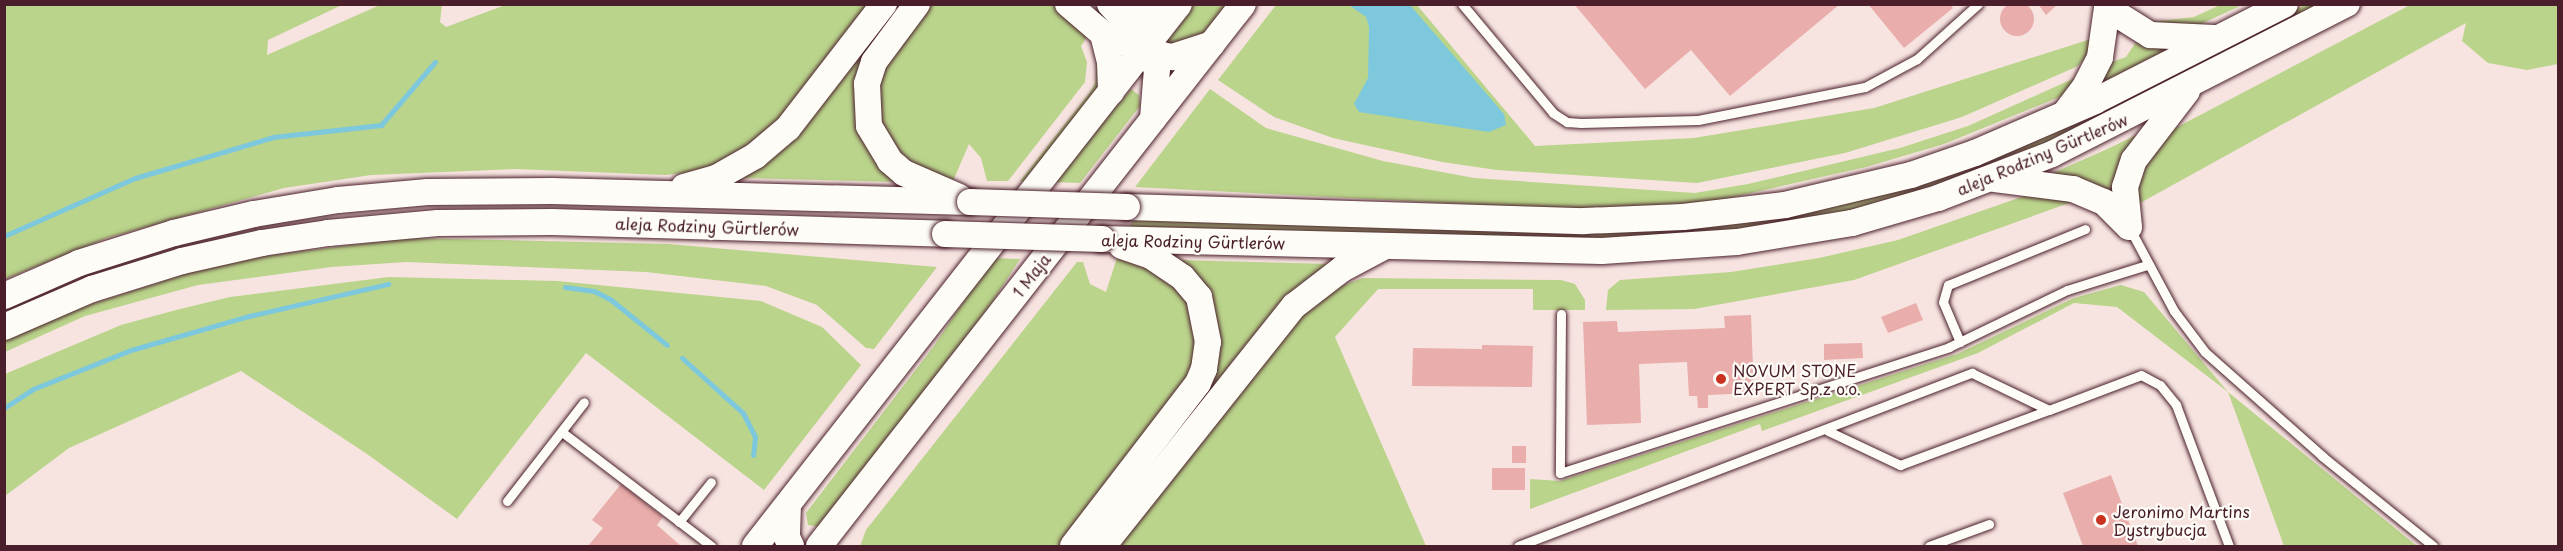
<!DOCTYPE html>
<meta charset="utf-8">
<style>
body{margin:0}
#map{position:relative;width:2563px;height:551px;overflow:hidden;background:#f7e4e0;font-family:"Playpen Sans",sans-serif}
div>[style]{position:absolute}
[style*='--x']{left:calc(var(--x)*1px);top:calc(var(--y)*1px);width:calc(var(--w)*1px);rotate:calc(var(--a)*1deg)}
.green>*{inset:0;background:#bad48b}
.water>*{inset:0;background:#7dc8dd}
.stream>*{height:5px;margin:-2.5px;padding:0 2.5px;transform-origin:2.5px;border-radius:2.5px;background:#7dc8dd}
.building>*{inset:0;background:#e9adab}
.round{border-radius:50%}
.roads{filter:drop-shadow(0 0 2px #4a1f2b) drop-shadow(0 0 2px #4a1f2b)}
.lane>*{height:9px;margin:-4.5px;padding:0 4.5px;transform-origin:4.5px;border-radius:4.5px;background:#fdfcf7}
.secondary>*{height:26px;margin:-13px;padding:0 13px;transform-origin:13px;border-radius:13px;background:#fdfcf7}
.bridges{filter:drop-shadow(0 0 2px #4a1f2b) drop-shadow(0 0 2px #4a1f2b)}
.secondary-bridge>*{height:26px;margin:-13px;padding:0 13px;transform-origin:13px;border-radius:13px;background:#fdfcf7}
.dots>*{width:16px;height:16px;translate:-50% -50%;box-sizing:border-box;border:3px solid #fdfcf7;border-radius:50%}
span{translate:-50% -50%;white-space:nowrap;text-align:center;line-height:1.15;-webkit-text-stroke:4.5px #fdfcf7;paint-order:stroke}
.street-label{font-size:16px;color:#4a1f2b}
.poi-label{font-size:16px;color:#4a1f2b}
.left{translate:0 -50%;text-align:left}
.frame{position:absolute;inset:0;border:6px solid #4a1f2b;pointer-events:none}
</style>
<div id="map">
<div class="green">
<div style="clip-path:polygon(508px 4px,872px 5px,783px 119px,727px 162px,694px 172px,665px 175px,515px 169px,371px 175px,284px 188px,107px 238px,5px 279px,5px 5px,342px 5px,268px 40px,267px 55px,380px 5px,442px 5px,440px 22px,446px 27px)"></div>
<div style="clip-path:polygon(896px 5px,906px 5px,864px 64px,897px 182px,743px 178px)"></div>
<div style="clip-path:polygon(929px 5px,1053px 5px,1089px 34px,1081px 46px,1087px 62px,1085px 82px,1008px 181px,987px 181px,981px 158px,969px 144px,953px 181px,931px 175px,897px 153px,881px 129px,878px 79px)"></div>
<div style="clip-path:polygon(1191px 5px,1231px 5px,1201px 38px,1159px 46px)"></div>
<div style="clip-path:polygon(1276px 5px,1417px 5px,1535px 146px,1694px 138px,1874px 108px,2097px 37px,2094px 48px,2078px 66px,1962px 117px,1845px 153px,1697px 183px,1497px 170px,1442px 162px,1333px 138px,1274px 117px,1218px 80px)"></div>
<div style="clip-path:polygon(2220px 5px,2242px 5px,2199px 25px,2150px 22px,2194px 17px)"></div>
<div style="clip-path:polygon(2305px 5px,2326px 5px,2024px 155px,1879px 205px,1781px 226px,1600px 241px,1127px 229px,1135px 219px,1759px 219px,2185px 67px)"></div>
<div style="clip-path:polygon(2410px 5px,2558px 5px,2558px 64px,2527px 70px,2488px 63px,2462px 41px,2466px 23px,2133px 207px,2135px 181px,2162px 135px)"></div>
<div style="clip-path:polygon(2138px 39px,2175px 48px,2091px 92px,2104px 65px,2126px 57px)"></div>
<div style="clip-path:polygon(1101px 61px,1098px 88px,1027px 181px,1020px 181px,1090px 92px,1095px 83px,1097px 62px)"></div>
<div style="clip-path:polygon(2079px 76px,2067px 93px,2057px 98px,1944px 144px,1866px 167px,1702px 204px,1605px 211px,1135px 187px,1210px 89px,1266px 128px,1383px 161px,1474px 178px,1695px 193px,1748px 184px,1900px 148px,1968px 126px)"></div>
<div style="clip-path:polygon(1131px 89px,1139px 95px,1140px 106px,1080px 183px,1052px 182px)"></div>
<div style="clip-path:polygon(2147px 130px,2119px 203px,2046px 176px,2103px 151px)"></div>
<div style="clip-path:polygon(2030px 194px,2075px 201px,1854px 280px,1694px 309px,1606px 310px,1608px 290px,1620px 280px,1731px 272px,1819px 258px,1898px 240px)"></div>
<div style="clip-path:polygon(407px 238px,668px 244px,937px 267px,874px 349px,866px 348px,817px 305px,766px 286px,646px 272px,406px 262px,331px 267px,198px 285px,85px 316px,5px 352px,5px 340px,82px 307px,194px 271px,256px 257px)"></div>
<div style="clip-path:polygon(992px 258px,1020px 259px,965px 344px,821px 527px,808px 525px,806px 513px,934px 346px)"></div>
<div style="clip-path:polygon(1117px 258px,1150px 268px,1182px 291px,1196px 317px,1195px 367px,1062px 546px,860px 546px,866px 530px,1077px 262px,1083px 262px,1090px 284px,1106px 292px)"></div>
<div style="clip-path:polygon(1177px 260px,1331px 264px,1093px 546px,1084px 546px,1211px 376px)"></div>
<div style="clip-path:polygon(389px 277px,557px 281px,761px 301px,822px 327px,861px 365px,764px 490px,586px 353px,457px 519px,367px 454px,241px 371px,69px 448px,5px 496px,5px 374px,121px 325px,176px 310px,230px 297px)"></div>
<div style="clip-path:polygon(1363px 278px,1561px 280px,1575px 284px,1585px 300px,1585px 310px,1533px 310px,1533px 289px,1378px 289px,1335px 337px,1426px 546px,1114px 546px,1278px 335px,1335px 288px)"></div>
<div style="clip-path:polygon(2121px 285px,2144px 292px,2228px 392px,2417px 546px,2284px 546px,2228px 392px,2117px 307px,2074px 303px,1978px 353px,1762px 431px,1760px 424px,1530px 509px,1530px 479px,1560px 481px,1957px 354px,2074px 298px)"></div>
</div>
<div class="water">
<div style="clip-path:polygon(1349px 5px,1410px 5px,1504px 114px,1506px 125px,1489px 132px,1359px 112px,1354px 104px,1368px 78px,1369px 27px,1366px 17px)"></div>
</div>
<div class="stream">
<div style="--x:4;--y:236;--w:143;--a:-23.9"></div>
<div style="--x:135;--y:178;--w:144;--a:-16.5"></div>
<div style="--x:273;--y:137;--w:109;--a:-6.3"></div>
<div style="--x:381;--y:125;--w:83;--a:-49.4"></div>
<div style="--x:565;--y:287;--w:29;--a:8"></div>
<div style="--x:594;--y:291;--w:18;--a:27"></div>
<div style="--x:610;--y:299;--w:73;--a:38.9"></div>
<div style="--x:682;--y:358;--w:82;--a:42"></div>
<div style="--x:743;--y:413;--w:27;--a:63"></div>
<div style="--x:755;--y:437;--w:18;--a:96"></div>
<div style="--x:4;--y:408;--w:35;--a:-33"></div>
<div style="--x:33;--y:389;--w:105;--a:-21.7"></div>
<div style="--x:131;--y:350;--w:123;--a:-16.1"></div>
<div style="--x:249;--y:316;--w:143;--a:-13"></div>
</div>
<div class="building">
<div class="round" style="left:2000px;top:2px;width:34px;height:34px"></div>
<div style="clip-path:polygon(1574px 4px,1840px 4px,1730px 96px,1691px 50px,1645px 89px)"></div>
<div style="clip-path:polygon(1868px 4px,1950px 4px,1953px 8px,1904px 48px)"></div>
<div style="clip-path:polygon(2038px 4px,2058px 4px,2046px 15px)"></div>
<div style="clip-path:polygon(1916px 303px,1923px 320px,1888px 333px,1881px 317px)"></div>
<div style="clip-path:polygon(1751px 315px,1754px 393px,1708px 395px,1708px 408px,1698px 408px,1697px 396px,1689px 396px,1687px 362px,1639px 364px,1641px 423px,1587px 425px,1583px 322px,1617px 321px,1618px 332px,1725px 328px,1724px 316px)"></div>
<div style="clip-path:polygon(1862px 343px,1863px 358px,1824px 360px,1824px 344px)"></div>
<div style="clip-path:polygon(1482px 345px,1533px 346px,1532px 387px,1412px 386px,1413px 348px,1482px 349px)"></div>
<div style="clip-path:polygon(1512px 446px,1526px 446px,1526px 463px,1512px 463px)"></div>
<div style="clip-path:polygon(1492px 468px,1525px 468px,1525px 490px,1492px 490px)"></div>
<div style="clip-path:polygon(2111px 475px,2138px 546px,2083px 546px,2063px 493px)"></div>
<div style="clip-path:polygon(621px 484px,663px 517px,657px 525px,681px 546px,588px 546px,603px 528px,592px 520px)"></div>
</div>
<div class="roads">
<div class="lane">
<div style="--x:1462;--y:4;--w:142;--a:50.1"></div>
<div style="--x:1553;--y:113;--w:17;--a:33"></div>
<div style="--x:1567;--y:122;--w:14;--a:4"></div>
<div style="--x:1581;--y:123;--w:117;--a:-1.5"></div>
<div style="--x:1698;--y:120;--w:170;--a:-11.2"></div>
<div style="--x:1865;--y:87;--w:59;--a:-28.3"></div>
<div style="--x:1917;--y:59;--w:82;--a:-42"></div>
<div style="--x:2130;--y:229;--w:93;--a:61.8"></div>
<div style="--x:2174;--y:311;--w:51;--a:52.9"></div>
<div style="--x:2205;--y:352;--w:157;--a:41.6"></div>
<div style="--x:2322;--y:456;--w:143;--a:39"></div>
<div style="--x:1561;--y:314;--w:159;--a:90.4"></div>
<div style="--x:1560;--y:473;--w:409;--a:-17.9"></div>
<div style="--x:1949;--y:347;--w:131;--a:-25.8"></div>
<div style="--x:2067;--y:290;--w:84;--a:-17.4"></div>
<div style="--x:1960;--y:342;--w:43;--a:-113"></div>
<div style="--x:1943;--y:302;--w:18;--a:-74"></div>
<div style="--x:1948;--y:285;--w:148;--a:-22.2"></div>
<div style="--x:1828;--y:431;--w:80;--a:25.3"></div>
<div style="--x:1900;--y:465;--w:159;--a:-20.3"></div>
<div style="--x:562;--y:432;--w:188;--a:37.4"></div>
<div style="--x:507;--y:501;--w:125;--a:-52.1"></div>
<div style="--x:679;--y:522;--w:51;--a:-51.3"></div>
<div style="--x:1518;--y:546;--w:486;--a:-20.9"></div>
<div style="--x:1972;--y:373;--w:85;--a:25.7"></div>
<div style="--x:2049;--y:410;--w:98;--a:-20.8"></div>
<div style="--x:2141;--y:375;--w:21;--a:28"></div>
<div style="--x:2160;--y:385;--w:26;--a:51"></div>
<div style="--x:2176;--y:405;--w:151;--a:69.4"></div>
<div style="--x:1929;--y:546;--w:64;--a:-20.1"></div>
</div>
<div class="secondary">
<div style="--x:917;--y:4;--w:72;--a:126.6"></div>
<div style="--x:874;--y:62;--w:23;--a:108"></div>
<div style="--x:867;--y:84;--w:42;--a:87.3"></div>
<div style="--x:869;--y:126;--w:41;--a:59"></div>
<div style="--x:890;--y:161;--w:18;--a:41"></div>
<div style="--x:904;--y:173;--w:60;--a:23.6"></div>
<div style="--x:1068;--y:4;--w:46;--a:40.6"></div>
<div style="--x:1103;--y:34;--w:43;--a:21.8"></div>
<div style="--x:1143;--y:50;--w:30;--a:14"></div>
<div style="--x:1172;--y:57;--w:42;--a:-18"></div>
<div style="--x:1110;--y:4;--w:40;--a:48"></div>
<div style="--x:1137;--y:34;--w:40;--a:60.3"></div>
<div style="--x:1157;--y:69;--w:50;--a:94.6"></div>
<div style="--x:1120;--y:12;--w:30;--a:0"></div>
<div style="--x:1150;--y:12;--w:29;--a:-14"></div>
<div style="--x:1103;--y:34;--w:29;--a:76"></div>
<div style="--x:1110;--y:62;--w:30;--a:88"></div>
<div style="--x:2066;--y:112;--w:34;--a:-53"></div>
<div style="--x:2086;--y:85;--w:31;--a:-63"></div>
<div style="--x:2100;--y:57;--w:49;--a:-81.9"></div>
<div style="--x:2107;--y:8;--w:51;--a:32.1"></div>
<div style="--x:2150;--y:35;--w:64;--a:2.7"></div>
<div style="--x:1995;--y:179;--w:79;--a:7.3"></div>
<div style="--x:2073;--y:189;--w:34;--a:23"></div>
<div style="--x:2104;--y:202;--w:35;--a:45"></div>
<div style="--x:684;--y:187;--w:33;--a:-16"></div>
<div style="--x:716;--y:178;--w:45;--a:-29.4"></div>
<div style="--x:755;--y:156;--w:43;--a:-40.3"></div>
<div style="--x:788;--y:128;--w:157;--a:-52.3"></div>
<div style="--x:1127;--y:207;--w:457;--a:1.8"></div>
<div style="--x:1584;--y:221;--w:99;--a:-2.3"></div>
<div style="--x:1683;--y:217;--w:103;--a:-6.7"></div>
<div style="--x:1785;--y:205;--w:130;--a:-13.4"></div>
<div style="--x:1911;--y:175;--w:68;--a:-19"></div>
<div style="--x:1975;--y:153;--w:131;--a:-23.4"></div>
<div style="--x:2095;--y:101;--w:213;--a:-27"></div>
<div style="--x:2129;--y:227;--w:40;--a:-95.7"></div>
<div style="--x:2125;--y:187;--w:28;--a:-72"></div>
<div style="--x:2134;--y:160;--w:87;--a:-52.5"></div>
<div style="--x:1102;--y:239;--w:500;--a:1.37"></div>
<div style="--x:1602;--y:251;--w:135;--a:-3.8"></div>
<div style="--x:1737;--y:242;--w:117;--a:-9.4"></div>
<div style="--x:1852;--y:223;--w:90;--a:-16.2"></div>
<div style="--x:1938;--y:198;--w:122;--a:-21.1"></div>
<div style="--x:2052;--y:154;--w:331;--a:-27"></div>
<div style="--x:4;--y:296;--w:82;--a:-23.7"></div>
<div style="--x:79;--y:263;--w:100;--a:-17.5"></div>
<div style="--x:174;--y:233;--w:82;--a:-13.4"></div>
<div style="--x:254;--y:214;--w:85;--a:-9.5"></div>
<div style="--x:338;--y:200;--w:90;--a:-5.1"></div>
<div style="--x:428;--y:192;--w:124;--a:-0.5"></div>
<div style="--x:552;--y:191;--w:418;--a:1.5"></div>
<div style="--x:4;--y:327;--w:96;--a:-23.4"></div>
<div style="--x:92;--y:289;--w:94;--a:-17.3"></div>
<div style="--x:182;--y:261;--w:82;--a:-12.7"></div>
<div style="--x:262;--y:243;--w:67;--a:-8.6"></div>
<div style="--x:328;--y:233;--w:110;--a:-5.2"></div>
<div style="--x:438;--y:223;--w:114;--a:-0.5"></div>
<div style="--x:552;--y:222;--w:393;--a:1.7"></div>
<div style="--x:788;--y:505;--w:32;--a:92"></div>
<div style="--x:787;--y:537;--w:10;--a:66"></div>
<div style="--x:755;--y:546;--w:688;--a:-51.96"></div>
<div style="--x:819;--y:546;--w:688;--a:-51.96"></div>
<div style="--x:1073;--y:546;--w:205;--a:-52.5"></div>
<div style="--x:1198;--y:383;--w:15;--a:-67"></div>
<div style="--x:1204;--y:369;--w:27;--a:-82"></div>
<div style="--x:1208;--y:342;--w:46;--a:-101.3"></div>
<div style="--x:1199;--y:297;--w:26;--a:-130"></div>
<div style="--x:1182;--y:277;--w:37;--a:-146"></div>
<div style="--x:1151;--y:256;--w:31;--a:-161"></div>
<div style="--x:1103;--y:546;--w:307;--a:-51.5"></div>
<div style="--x:1294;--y:306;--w:61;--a:-37.6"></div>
<div style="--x:1342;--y:269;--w:49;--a:-28.1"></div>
</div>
</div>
<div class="bridges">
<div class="secondary-bridge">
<div style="--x:970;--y:202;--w:157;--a:1.8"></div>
<div style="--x:945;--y:234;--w:157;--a:1.8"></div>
</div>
</div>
<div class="dots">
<div style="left:1721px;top:379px;background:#c8321e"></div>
<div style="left:2101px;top:520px;background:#c8321e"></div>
</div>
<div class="street-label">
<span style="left:2042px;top:154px;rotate:-23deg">aleja Rodziny Gürtlerów</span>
<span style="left:707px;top:226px;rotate:2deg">aleja Rodziny Gürtlerów</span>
<span style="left:1193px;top:241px;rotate:1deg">aleja Rodziny Gürtlerów</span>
<span style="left:1031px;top:275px;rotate:-52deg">1 Maja</span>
</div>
<div class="poi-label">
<span class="left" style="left:1733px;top:379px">NOVUM STONE<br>EXPERT Sp.z o.o.</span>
<span class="left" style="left:2113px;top:520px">Jeronimo Martins<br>Dystrybucja</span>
</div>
<div class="frame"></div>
</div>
